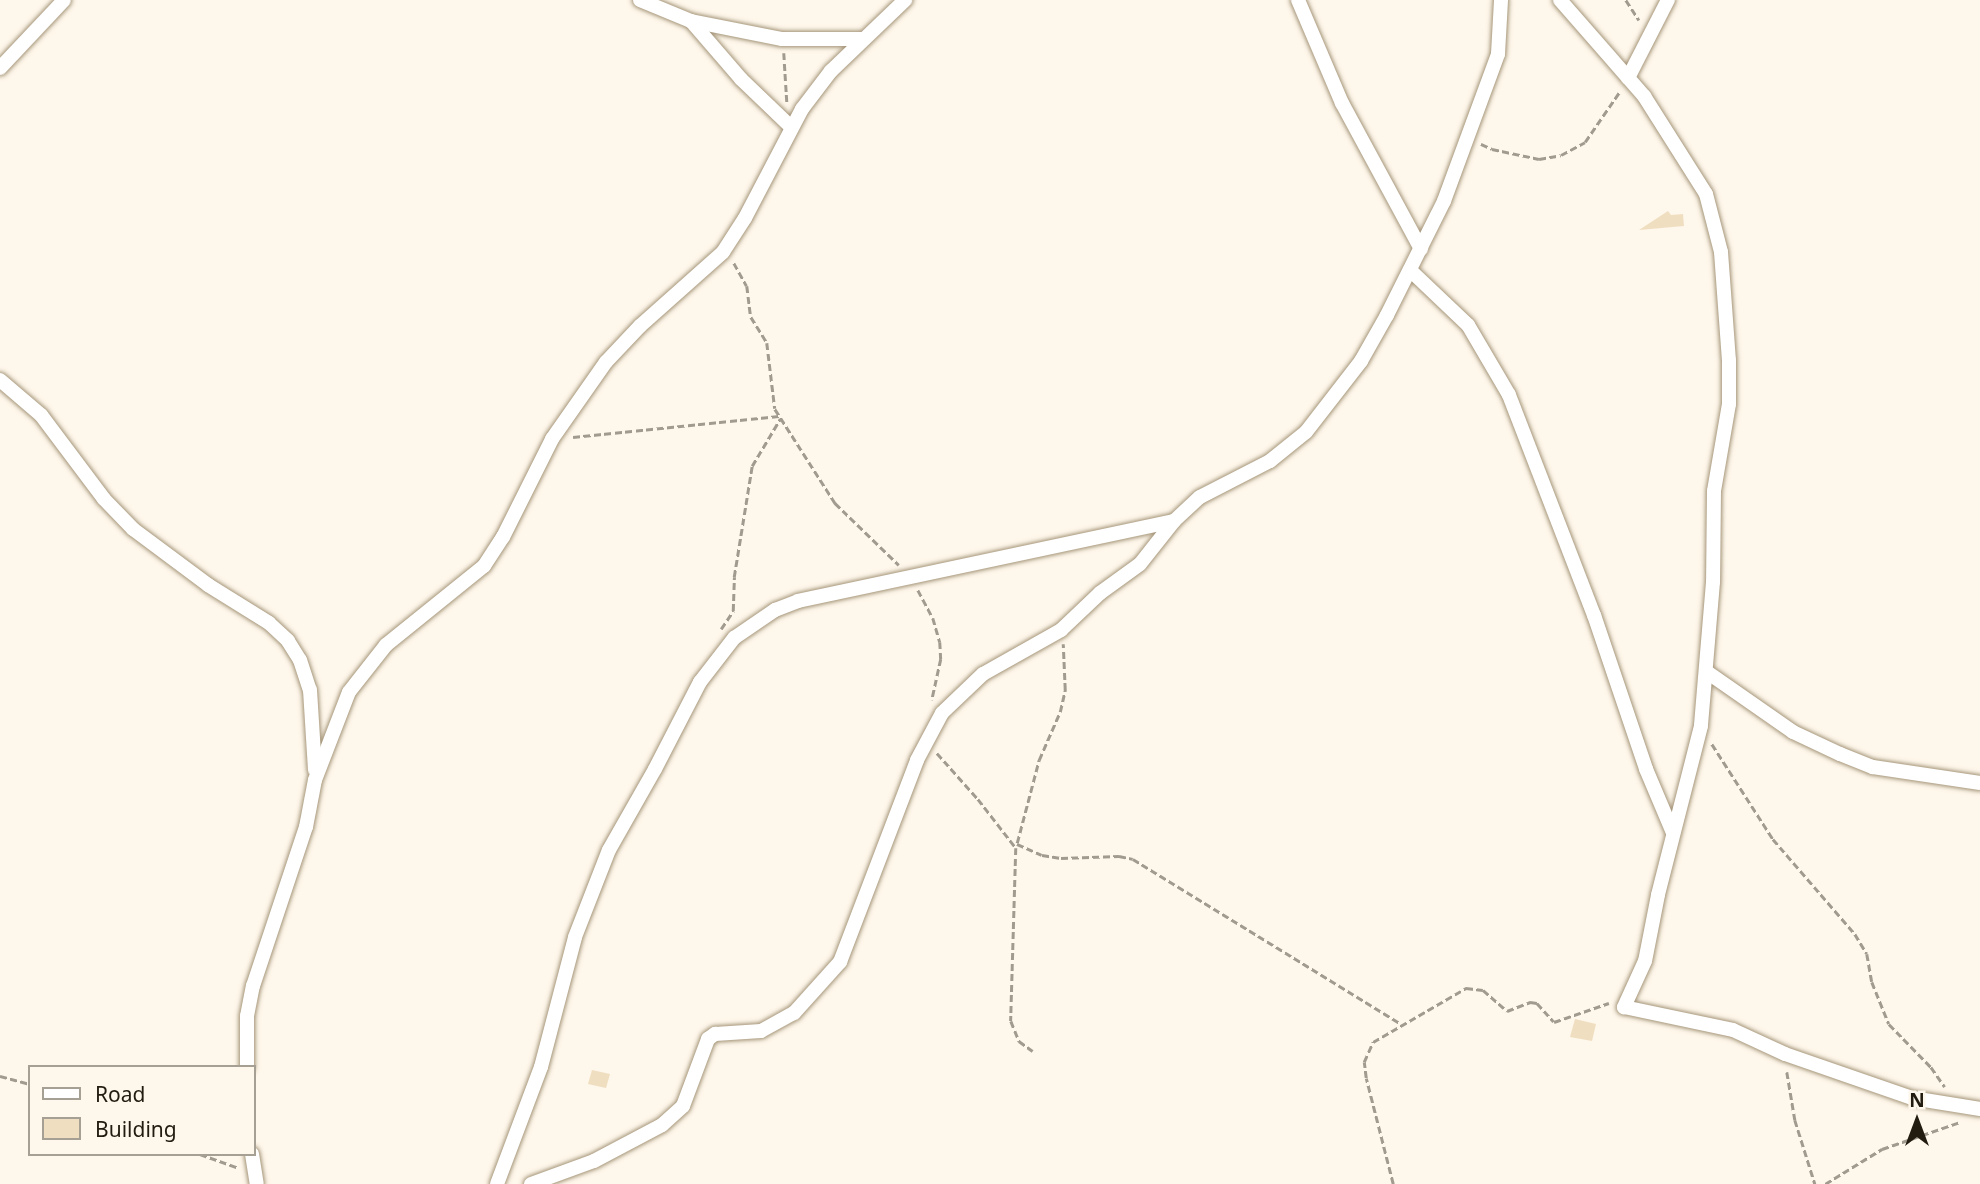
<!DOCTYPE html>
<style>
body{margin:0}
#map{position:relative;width:1980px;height:1184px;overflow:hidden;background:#fef7eb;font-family:"Noto Sans",sans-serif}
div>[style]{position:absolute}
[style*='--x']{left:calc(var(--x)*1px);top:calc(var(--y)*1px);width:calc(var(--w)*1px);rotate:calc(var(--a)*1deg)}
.building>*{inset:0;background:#f0dec0}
.path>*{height:2.5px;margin-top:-1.25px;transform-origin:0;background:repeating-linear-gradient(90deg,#a19a8e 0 7px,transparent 0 10.5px)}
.roads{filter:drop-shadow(0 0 2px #a6967a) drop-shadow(0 0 2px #a6967a)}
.minor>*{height:14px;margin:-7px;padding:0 7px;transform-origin:7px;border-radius:7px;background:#fff}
span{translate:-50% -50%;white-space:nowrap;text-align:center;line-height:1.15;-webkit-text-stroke:5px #fef7eb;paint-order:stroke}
.legend{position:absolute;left:28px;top:1065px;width:228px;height:91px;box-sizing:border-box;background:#fef7eb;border:2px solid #a69f93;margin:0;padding:9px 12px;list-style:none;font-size:21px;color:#221b10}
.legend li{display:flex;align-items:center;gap:14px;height:35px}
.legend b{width:35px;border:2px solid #a69f93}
.north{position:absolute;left:1882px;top:1086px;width:70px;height:70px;-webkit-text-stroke:5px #fef7eb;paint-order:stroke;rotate:0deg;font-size:19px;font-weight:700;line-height:28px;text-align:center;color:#221b10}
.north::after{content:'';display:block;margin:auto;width:24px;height:32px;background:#221b10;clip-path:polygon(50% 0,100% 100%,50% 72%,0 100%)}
</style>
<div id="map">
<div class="building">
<div style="clip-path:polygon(1668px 211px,1671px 215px,1683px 214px,1684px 226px,1639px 230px)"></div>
<div style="clip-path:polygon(1575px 1019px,1596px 1024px,1592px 1041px,1570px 1037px)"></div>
<div style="clip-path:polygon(592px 1070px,610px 1074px,606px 1088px,588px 1084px)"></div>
</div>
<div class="path">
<div style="--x:1626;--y:0;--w:24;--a:57"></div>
<div style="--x:784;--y:53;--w:49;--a:86.5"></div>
<div style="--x:1481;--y:144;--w:12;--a:24"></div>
<div style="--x:1492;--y:149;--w:48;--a:12"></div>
<div style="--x:1539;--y:159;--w:22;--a:-10"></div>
<div style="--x:1561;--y:155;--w:27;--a:-28"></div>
<div style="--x:1585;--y:142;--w:62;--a:-55.5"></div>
<div style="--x:734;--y:263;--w:26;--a:61"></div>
<div style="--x:747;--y:286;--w:31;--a:83"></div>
<div style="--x:751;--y:317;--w:31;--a:58"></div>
<div style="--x:767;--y:343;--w:66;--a:83.1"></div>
<div style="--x:775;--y:409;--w:112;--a:57.4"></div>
<div style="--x:835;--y:503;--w:89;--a:44.1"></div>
<div style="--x:573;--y:437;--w:207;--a:-5.8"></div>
<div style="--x:918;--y:590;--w:32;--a:62"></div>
<div style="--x:933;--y:618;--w:25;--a:74"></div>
<div style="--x:940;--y:642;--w:17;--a:87"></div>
<div style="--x:941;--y:659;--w:42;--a:102.4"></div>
<div style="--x:721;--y:629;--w:22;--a:-56"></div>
<div style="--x:733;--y:611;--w:34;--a:-88"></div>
<div style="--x:734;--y:577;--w:112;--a:-80.8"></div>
<div style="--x:752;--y:466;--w:55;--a:-59.2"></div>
<div style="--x:1712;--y:744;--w:113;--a:57.3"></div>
<div style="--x:1773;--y:839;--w:125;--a:49.2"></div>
<div style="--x:1855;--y:934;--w:23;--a:59"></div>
<div style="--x:1867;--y:954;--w:28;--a:80"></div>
<div style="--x:1872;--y:982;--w:45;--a:68"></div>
<div style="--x:1889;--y:1024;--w:60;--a:45.7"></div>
<div style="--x:1931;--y:1067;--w:24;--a:55"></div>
<div style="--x:937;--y:753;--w:62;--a:48.3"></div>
<div style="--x:978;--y:799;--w:62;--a:52.2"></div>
<div style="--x:1016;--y:848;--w:173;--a:91.7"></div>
<div style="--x:1011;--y:1021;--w:22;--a:68"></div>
<div style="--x:1019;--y:1041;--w:17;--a:36"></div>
<div style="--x:1017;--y:843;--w:86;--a:-75.2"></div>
<div style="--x:1039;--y:760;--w:52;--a:-66.4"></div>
<div style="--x:1060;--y:712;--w:23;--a:-77"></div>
<div style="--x:1065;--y:690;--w:46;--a:-92.5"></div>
<div style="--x:1017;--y:844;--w:27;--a:24"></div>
<div style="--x:1042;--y:855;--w:19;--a:9"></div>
<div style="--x:1061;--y:858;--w:58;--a:-2"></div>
<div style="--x:1119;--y:856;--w:14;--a:12"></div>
<div style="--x:1133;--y:859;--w:315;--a:31.6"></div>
<div style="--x:1787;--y:1072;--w:49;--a:80.5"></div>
<div style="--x:1795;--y:1120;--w:67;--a:72.6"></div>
<div style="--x:0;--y:1076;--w:31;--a:15"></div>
<div style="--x:200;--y:1154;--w:41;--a:19.7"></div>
<div style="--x:1393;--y:1184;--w:109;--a:-104.3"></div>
<div style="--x:1366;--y:1078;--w:16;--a:-97"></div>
<div style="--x:1364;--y:1062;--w:22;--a:-66"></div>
<div style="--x:1373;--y:1042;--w:108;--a:-30.1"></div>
<div style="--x:1466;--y:988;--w:17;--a:7"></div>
<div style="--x:1483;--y:990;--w:32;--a:41"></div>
<div style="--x:1507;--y:1011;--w:25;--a:-21"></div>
<div style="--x:1530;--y:1002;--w:7;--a:8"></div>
<div style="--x:1537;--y:1003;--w:25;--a:48"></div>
<div style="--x:1554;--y:1022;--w:58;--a:-19.1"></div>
<div style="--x:1825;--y:1184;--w:67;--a:-31.6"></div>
<div style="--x:1882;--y:1149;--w:83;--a:-19.1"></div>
</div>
<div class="roads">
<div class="minor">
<div style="--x:640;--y:0;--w:55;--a:22.4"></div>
<div style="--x:691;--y:21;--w:93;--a:11.2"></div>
<div style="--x:782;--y:39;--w:80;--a:0"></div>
<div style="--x:1298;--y:0;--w:112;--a:66.9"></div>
<div style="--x:1342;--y:103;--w:166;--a:61.6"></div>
<div style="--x:1560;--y:0;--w:128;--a:48.8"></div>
<div style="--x:1644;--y:96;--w:116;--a:57.7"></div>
<div style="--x:1706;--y:194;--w:60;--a:75.5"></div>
<div style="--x:1721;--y:252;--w:108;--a:85.8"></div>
<div style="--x:1729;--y:360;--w:44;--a:90"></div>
<div style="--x:1729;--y:404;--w:88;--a:99.8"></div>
<div style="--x:1714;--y:491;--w:91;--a:90.6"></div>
<div style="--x:1713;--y:582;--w:144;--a:94.8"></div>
<div style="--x:1701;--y:726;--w:174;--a:104.3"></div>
<div style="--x:1658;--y:895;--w:67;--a:101.1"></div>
<div style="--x:1645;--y:961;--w:51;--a:114.5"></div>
<div style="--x:1624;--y:1007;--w:111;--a:11.9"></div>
<div style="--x:1733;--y:1030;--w:57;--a:24.8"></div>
<div style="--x:1785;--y:1054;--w:134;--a:19.1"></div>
<div style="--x:1912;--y:1098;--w:69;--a:9.2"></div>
<div style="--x:691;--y:21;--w:77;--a:49.2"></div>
<div style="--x:741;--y:79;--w:69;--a:43.8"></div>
<div style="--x:0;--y:68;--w:93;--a:-46.7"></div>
<div style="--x:1628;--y:78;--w:88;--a:-62.9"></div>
<div style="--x:1410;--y:270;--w:80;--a:43.5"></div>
<div style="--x:1468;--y:325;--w:81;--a:59.6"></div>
<div style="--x:1509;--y:395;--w:236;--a:68.9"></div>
<div style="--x:1594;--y:615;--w:163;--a:71.3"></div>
<div style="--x:1646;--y:769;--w:69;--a:67.1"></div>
<div style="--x:0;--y:380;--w:54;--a:40.5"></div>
<div style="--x:41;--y:415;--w:105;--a:53.1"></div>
<div style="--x:104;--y:499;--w:42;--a:46"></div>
<div style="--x:133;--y:529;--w:94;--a:36.7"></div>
<div style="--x:208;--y:585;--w:72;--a:31.9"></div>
<div style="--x:269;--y:623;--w:26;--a:43"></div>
<div style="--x:288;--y:641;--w:22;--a:58"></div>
<div style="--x:300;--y:660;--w:32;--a:72"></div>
<div style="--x:310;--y:690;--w:80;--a:86.4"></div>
<div style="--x:1707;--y:672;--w:105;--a:34.9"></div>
<div style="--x:1793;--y:732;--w:52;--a:25.1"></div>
<div style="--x:1840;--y:754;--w:35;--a:22"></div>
<div style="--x:1873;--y:767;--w:108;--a:8.5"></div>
<div style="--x:247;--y:1067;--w:51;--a:-90"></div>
<div style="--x:247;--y:1016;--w:31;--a:-79"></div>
<div style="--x:253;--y:986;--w:168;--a:-71.6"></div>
<div style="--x:306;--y:827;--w:48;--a:-79.2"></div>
<div style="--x:315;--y:780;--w:94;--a:-68.9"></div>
<div style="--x:349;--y:692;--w:60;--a:-51.8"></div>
<div style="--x:386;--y:645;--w:126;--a:-38.9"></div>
<div style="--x:484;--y:566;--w:35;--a:-57"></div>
<div style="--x:503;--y:537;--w:110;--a:-63.4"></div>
<div style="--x:552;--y:439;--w:94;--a:-55"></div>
<div style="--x:606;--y:362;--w:50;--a:-46.6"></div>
<div style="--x:640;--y:326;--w:111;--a:-41.7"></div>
<div style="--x:723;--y:252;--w:40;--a:-57.1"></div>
<div style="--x:745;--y:218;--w:123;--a:-62.4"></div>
<div style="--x:802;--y:109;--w:48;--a:-52.7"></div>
<div style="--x:831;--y:71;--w:103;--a:-43.8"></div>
<div style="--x:252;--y:1154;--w:30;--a:81"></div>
<div style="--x:497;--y:1184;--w:125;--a:-69.4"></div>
<div style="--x:541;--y:1067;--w:134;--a:-75.3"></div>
<div style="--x:575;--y:937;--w:93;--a:-68.7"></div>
<div style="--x:609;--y:850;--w:93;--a:-60.4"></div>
<div style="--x:655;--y:769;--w:98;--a:-62.7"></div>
<div style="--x:700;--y:682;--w:56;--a:-52.3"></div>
<div style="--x:734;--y:638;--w:50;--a:-34.3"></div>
<div style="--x:775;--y:610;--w:25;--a:-21"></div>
<div style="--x:798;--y:601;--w:384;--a:-12"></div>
<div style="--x:531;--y:1184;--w:67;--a:-20.1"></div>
<div style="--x:594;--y:1161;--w:77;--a:-27.9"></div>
<div style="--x:662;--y:1125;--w:28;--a:-42"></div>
<div style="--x:683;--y:1106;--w:72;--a:-69.5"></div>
<div style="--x:708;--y:1039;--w:9;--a:-36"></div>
<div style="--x:715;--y:1034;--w:46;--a:-3.7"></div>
<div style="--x:761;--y:1031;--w:38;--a:-29"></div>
<div style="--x:794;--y:1013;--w:69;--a:-48"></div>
<div style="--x:840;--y:962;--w:216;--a:-69.1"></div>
<div style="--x:917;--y:760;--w:53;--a:-62"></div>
<div style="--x:942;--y:713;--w:57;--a:-43.6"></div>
<div style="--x:983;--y:674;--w:90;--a:-29.4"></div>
<div style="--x:1061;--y:630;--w:54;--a:-43.5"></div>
<div style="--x:1100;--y:593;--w:49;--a:-35.9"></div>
<div style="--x:1140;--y:564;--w:55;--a:-51.7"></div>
<div style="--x:1174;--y:521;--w:35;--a:-43"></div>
<div style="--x:1200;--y:497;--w:79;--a:-27.2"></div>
<div style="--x:1270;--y:461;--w:46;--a:-38.9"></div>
<div style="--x:1306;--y:432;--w:90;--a:-52.2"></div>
<div style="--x:1361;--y:361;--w:53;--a:-60.5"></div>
<div style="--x:1387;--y:315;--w:127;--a:-63.4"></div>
<div style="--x:1444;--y:201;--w:157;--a:-69.8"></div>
<div style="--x:1498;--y:54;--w:54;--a:-86.8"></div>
</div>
</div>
<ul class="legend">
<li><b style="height:9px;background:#fff"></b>Road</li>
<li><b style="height:19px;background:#f0dec0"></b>Building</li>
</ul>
<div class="north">N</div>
</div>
